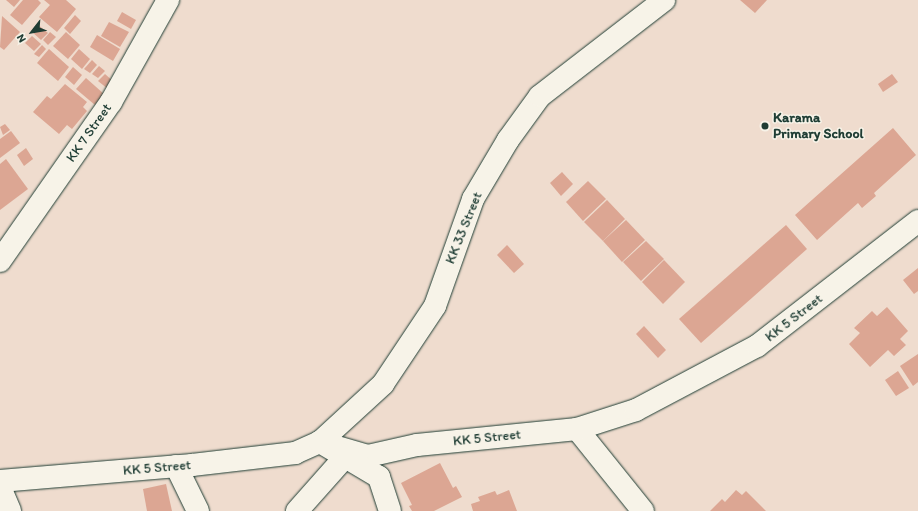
<!DOCTYPE html>
<style>
body{margin:0}
#map{position:relative;width:918px;height:511px;overflow:hidden;background:#efdcce;font-family:Itim,sans-serif}
div>[style]{position:absolute}
[style*='--x']{left:calc(var(--x)*1px);top:calc(var(--y)*1px);width:calc(var(--w)*1px);rotate:calc(var(--a)*1deg)}
.building>*{inset:0;background:#dca693}
.roads{filter:drop-shadow(0 0 1px #1f3d34) drop-shadow(0 0 1px #1f3d34)}
.minor>*{height:22px;margin:-11px;padding:0 11px;transform-origin:11px;border-radius:11px;background:#f7f3e8}
.dots>*{width:11px;height:11px;translate:-50% -50%;box-sizing:border-box;border:2px solid #f7f3e8;border-radius:50%}
span{translate:-50% -50%;white-space:nowrap;text-align:center;line-height:1.15;-webkit-text-stroke:3px #f7f3e8;paint-order:stroke}
.poi-label{font-size:14px;color:#1f3d34;font-weight:700}
.left{translate:0 -50%;text-align:left}
.street-label{font-size:14px;color:#1f3d34}
.north{position:absolute;left:12px;top:12px;width:40px;height:40px;-webkit-text-stroke:3px #f7f3e8;paint-order:stroke;rotate:239deg;font-size:11px;font-weight:700;line-height:16px;text-align:center;color:#1f3d34}
.north::after{content:'';display:block;margin:auto;width:14px;height:18px;background:#1f3d34;clip-path:polygon(50% 0,100% 100%,50% 72%,0 100%)}
</style>
<div id="map">
<div class="building">
<div style="clip-path:polygon(6px 0,20px 0,14px 7px)"></div>
<div style="clip-path:polygon(23px 0,38px 0,41px 3px,22px 25px,10px 15px)"></div>
<div style="clip-path:polygon(44px 0,66px 0,76px 9px,57px 32px,39px 17px,50px 5px)"></div>
<div style="clip-path:polygon(740px 0,767px 0,755px 13px)"></div>
<div style="clip-path:polygon(122px 12px,136px 20px,131px 29px,117px 21px)"></div>
<div style="clip-path:polygon(75px 15px,81px 21px,70px 34px,64px 28px)"></div>
<div style="clip-path:polygon(2px 16px,20px 32px,4px 50px,0 47px)"></div>
<div style="clip-path:polygon(109px 22px,129px 32px,120px 47px,101px 36px)"></div>
<div style="clip-path:polygon(37px 24px,48px 33px,41px 40px,31px 31px)"></div>
<div style="clip-path:polygon(50px 32px,56px 37px,48px 45px,43px 40px)"></div>
<div style="clip-path:polygon(66px 32px,80px 45px,68px 59px,53px 46px)"></div>
<div style="clip-path:polygon(97px 35px,120px 49px,113px 61px,90px 47px)"></div>
<div style="clip-path:polygon(32px 36px,41px 44px,34px 51px,25px 43px)"></div>
<div style="clip-path:polygon(42px 45px,46px 49px,39px 57px,34px 54px)"></div>
<div style="clip-path:polygon(49px 49px,69px 67px,58px 81px,37px 63px)"></div>
<div style="clip-path:polygon(79px 49px,90px 59px,82px 69px,71px 59px)"></div>
<div style="clip-path:polygon(92px 60px,97px 65px,90px 73px,84px 69px)"></div>
<div style="clip-path:polygon(99px 66px,105px 71px,98px 78px,92px 74px)"></div>
<div style="clip-path:polygon(73px 67px,82px 75px,74px 85px,65px 77px)"></div>
<div style="clip-path:polygon(105px 74px,114px 82px,108px 89px,98px 81px)"></div>
<div style="clip-path:polygon(892px 74px,898px 82px,883px 92px,878px 84px)"></div>
<div style="clip-path:polygon(86px 78px,104px 94px,95px 105px,76px 89px)"></div>
<div style="clip-path:polygon(65px 84px,87px 102px,83px 107px,87px 111px,72px 129px,67px 125px,59px 134px,33px 112px,47px 96px,51px 99px)"></div>
<div style="clip-path:polygon(5px 124px,10px 130px,3px 135px,0 127px)"></div>
<div style="clip-path:polygon(893px 128px,916px 155px,874px 193px,876px 196px,862px 208px,858px 203px,817px 240px,795px 215px)"></div>
<div style="clip-path:polygon(11px 131px,20px 143px,0 158px,0 139px)"></div>
<div style="clip-path:polygon(26px 148px,33px 159px,24px 166px,17px 155px)"></div>
<div style="clip-path:polygon(6px 159px,28px 189px,0 210px,0 164px)"></div>
<div style="clip-path:polygon(562px 172px,573px 184px,561px 196px,550px 183px)"></div>
<div style="clip-path:polygon(588px 181px,606px 199px,583px 221px,566px 202px)"></div>
<div style="clip-path:polygon(607px 200px,625px 219px,603px 241px,584px 222px)"></div>
<div style="clip-path:polygon(626px 220px,645px 240px,622px 262px,603px 241px)"></div>
<div style="clip-path:polygon(786px 225px,807px 249px,701px 343px,679px 319px)"></div>
<div style="clip-path:polygon(646px 241px,664px 259px,641px 281px,623px 262px)"></div>
<div style="clip-path:polygon(507px 245px,524px 264px,514px 273px,497px 255px)"></div>
<div style="clip-path:polygon(664px 260px,685px 282px,663px 304px,642px 282px)"></div>
<div style="clip-path:polygon(918px 268px,918px 291px,914px 294px,903px 280px)"></div>
<div style="clip-path:polygon(887px 307px,908px 331px,900px 339px,906px 345px,894px 356px,888px 350px,870px 367px,849px 344px,860px 333px,854px 328px,872px 311px,877px 316px)"></div>
<div style="clip-path:polygon(644px 326px,666px 350px,658px 358px,636px 334px)"></div>
<div style="clip-path:polygon(918px 354px,918px 382px,913px 386px,900px 366px)"></div>
<div style="clip-path:polygon(898px 371px,909px 388px,896px 396px,885px 380px)"></div>
<div style="clip-path:polygon(440px 463px,453px 488px,456px 486px,462px 497px,434px 511px,412px 511px,409px 506px,412px 505px,401px 483px)"></div>
<div style="clip-path:polygon(166px 484px,172px 511px,147px 511px,143px 489px)"></div>
<div style="clip-path:polygon(509px 490px,517px 511px,473px 511px,471px 504px,480px 501px,478px 497px,495px 491px,497px 495px)"></div>
<div style="clip-path:polygon(736px 490px,742px 495px,746px 491px,766px 511px,710px 511px,722px 499px,725px 502px)"></div>
</div>
<div class="roads">
<div class="minor">
<div style="--x:0;--y:261;--w:194;--a:-55.1"></div>
<div style="--x:111;--y:102;--w:117;--a:-60.8"></div>
<div style="--x:577;--y:429;--w:105;--a:51.2"></div>
<div style="--x:176;--y:466;--w:50;--a:63.9"></div>
<div style="--x:0;--y:481;--w:193;--a:-4.8"></div>
<div style="--x:192;--y:465;--w:104;--a:-6.6"></div>
<div style="--x:295;--y:453;--w:27;--a:-24"></div>
<div style="--x:320;--y:442;--w:50;--a:16.3"></div>
<div style="--x:368;--y:456;--w:50;--a:-12.7"></div>
<div style="--x:417;--y:445;--w:161;--a:-5.7"></div>
<div style="--x:577;--y:429;--w:62;--a:-17.9"></div>
<div style="--x:636;--y:410;--w:137;--a:-27.9"></div>
<div style="--x:757;--y:346;--w:204;--a:-37.8"></div>
<div style="--x:0;--y:487;--w:26;--a:67"></div>
<div style="--x:297;--y:511;--w:72;--a:-48.4"></div>
<div style="--x:390;--y:511;--w:36;--a:-108"></div>
<div style="--x:379;--y:477;--w:69;--a:-149.3"></div>
<div style="--x:320;--y:442;--w:86;--a:-42.6"></div>
<div style="--x:383;--y:384;--w:94;--a:-56.3"></div>
<div style="--x:435;--y:306;--w:114;--a:-70.4"></div>
<div style="--x:473;--y:199;--w:69;--a:-59.3"></div>
<div style="--x:508;--y:140;--w:54;--a:-54"></div>
<div style="--x:540;--y:96;--w:157;--a:-37.7"></div>
</div>
</div>
<div class="dots">
<div style="left:765px;top:126px;background:#1f3d34"></div>
</div>
<div class="poi-label">
<span class="left" style="left:773px;top:126px">Karama<br>Primary School</span>
</div>
<div class="street-label">
<span style="left:89px;top:133px;rotate:-55deg">KK 7 Street</span>
<span style="left:464px;top:228px;rotate:-68deg">KK 33 Street</span>
<span style="left:794px;top:318px;rotate:-38deg">KK 5 Street</span>
<span style="left:487px;top:438px;rotate:-6deg">KK 5 Street</span>
<span style="left:157px;top:468px;rotate:-5deg">KK 5 Street</span>
</div>
<div class="north">N</div>
</div>
